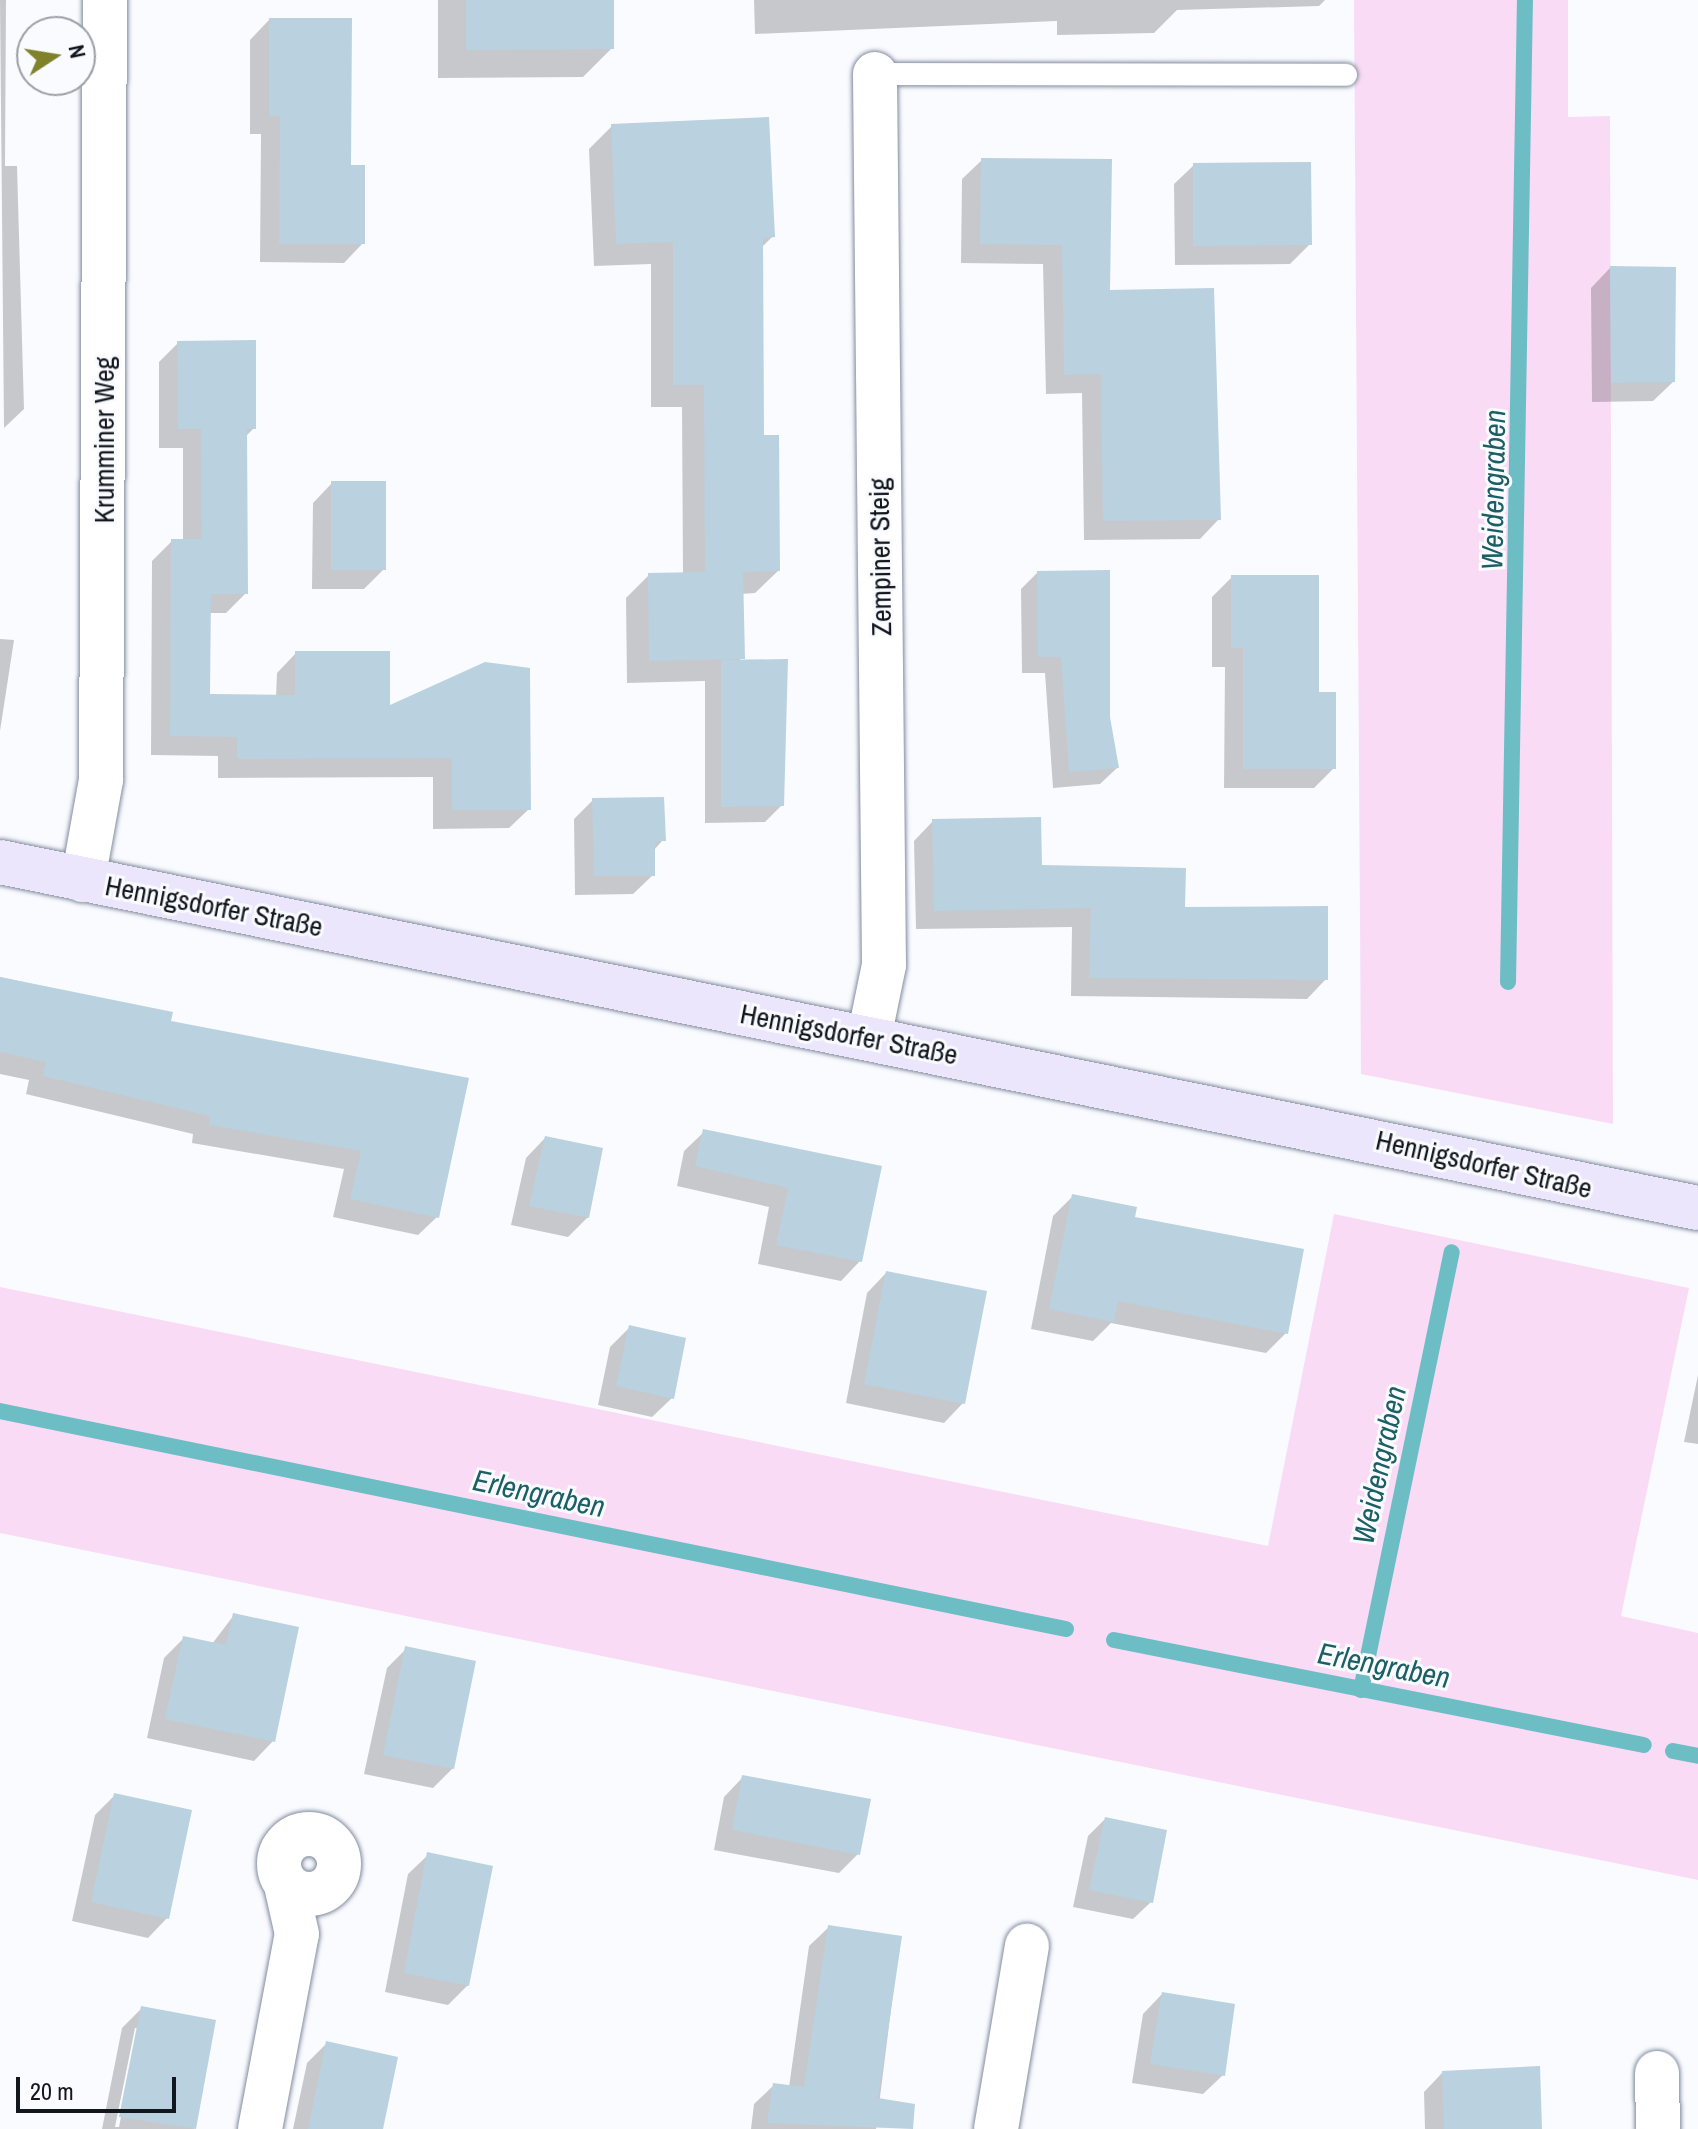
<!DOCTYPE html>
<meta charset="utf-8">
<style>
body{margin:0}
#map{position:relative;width:1698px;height:2129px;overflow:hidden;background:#f9fbff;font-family:"Archivo Narrow",sans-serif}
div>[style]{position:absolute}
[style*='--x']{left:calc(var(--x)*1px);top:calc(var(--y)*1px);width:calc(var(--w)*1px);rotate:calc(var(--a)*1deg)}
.green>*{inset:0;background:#f9dbf6}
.shadow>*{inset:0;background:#0003}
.stream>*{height:16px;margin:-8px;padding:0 8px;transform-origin:8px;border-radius:8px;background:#6dbdc5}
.building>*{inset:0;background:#bad1df}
.roads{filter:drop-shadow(0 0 2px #838c9f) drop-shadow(0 0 2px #838c9f)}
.service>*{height:22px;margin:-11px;padding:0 11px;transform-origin:11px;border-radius:11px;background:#fff}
.minor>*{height:44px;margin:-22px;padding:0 22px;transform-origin:22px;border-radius:22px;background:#fff}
.minor>.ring{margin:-22px;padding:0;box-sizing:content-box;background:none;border:44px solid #fff;border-radius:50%}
.secondary>*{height:44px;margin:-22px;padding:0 22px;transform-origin:22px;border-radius:22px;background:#ece6fc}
span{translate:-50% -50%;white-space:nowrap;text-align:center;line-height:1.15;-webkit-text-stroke:6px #f9fbff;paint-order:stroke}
.street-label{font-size:28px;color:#12161d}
.water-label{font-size:30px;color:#1b5e64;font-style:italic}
.north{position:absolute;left:16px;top:16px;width:80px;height:80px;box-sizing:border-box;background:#f9fbff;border:2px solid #9d9fa5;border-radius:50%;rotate:78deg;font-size:22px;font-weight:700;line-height:32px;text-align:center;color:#12161d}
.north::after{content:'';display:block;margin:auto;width:28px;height:36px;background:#7f822b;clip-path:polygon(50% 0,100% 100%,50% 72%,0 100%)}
.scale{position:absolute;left:16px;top:2077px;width:160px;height:36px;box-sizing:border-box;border:4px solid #12161d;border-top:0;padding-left:10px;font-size:24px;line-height:28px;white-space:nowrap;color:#12161d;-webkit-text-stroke:6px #f9fbff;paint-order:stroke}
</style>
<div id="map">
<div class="green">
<div style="clip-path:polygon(1354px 0,1568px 0,1568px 117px,1610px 116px,1613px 1124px,1361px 1074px)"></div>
<div style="clip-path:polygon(1334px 1214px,1689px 1288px,1621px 1616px,1698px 1633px,1698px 1880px,0 1533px,0 1287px,1268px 1546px)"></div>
</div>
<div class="shadow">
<div style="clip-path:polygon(0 0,6px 0,5px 166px,17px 166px,24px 409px,4px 428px)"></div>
<div style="clip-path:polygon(438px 0,612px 0,612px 48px,583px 77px,438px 78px)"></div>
<div style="clip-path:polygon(754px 0,1325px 0,1319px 6px,1177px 10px,1154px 33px,1057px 35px,1057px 21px,755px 34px)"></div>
<div style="clip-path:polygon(269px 20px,349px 167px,363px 243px,344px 263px,260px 262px,261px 134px,250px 134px,250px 40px)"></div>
<div style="clip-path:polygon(612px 126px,773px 236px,761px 248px,762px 437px,778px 571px,755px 593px,741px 594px,740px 662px,782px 805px,765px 822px,705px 823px,705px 681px,627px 683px,626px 598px,649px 575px,683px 575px,682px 407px,651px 407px,651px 264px,594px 266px,589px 149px)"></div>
<div style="clip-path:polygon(982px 160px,1108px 292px,1219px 519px,1200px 539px,1084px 540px,1082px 393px,1046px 394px,1043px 264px,961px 263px,962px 179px)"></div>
<div style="clip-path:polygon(1194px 165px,1310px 244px,1290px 264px,1175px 265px,1174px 184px)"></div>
<div style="clip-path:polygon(1610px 268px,1673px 382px,1653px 401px,1592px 402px,1591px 288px)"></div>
<div style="clip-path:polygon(178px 343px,254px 428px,245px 437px,246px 593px,226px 613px,209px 613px,208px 696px,276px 697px,277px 673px,296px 653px,388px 708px,529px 809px,509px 828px,433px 829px,433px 777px,218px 778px,218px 756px,151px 755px,152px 561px,172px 541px,183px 541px,183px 448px,159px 448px,159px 362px)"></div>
<div style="clip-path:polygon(332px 483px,384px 569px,364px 589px,312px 589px,313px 503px)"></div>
<div style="clip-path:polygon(1037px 573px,1117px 768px,1100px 784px,1053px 788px,1045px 673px,1022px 673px,1021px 589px)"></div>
<div style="clip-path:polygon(1232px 577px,1317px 694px,1334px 768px,1314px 788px,1224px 788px,1225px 667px,1212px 667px,1212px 597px)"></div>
<div style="clip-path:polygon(0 639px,14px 640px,0 731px)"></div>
<div style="clip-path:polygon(593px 800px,663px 840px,653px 851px,653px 875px,633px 894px,575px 895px,574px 819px)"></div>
<div style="clip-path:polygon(933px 821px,1040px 867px,1183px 909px,1326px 979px,1307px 999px,1071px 996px,1072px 927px,916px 929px,914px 841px)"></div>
<div style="clip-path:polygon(0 977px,170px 1014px,168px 1022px,467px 1080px,437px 1217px,418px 1235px,333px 1217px,344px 1169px,192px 1143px,193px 1134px,26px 1094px,29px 1080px,0 1074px)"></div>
<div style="clip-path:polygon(704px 1132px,879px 1168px,860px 1261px,841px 1281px,758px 1264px,769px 1207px,677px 1186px,684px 1151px)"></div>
<div style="clip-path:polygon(545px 1138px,588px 1217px,568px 1237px,511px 1225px,526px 1158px)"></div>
<div style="clip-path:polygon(1073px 1196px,1133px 1218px,1286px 1333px,1266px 1353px,1111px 1323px,1093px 1341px,1031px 1329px,1053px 1216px)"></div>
<div style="clip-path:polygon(886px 1273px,963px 1403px,944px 1423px,846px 1403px,867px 1293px)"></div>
<div style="clip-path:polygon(629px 1328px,672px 1398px,652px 1417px,598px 1405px,610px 1347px)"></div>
<div style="clip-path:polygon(1698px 1375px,1698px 1444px,1684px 1442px)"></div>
<div style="clip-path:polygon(234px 1615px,273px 1741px,254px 1761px,147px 1738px,164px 1658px,184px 1638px,212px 1644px)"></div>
<div style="clip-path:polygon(406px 1649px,453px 1768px,433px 1788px,364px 1774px,387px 1668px)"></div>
<div style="clip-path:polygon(743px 1777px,858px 1854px,839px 1873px,714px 1850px,724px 1797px)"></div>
<div style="clip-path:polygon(115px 1795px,167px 1918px,148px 1938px,72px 1921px,95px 1815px)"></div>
<div style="clip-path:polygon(1105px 1819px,1151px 1902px,1133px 1919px,1073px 1907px,1088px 1836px)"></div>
<div style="clip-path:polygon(428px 1855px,468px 1985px,448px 2005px,385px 1992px,408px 1874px)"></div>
<div style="clip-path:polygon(829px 1927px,900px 1938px,876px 2129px,751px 2129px,754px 2104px,774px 2085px,789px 2087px,809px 1946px)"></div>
<div style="clip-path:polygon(1162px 1994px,1223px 2075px,1203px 2094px,1132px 2083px,1143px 2014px)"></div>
<div style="clip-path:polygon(evenodd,142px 2008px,214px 2022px,194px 2129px,102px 2129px,122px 2028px,142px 2008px,135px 2028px,139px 2028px,119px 2127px,115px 2127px,135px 2028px)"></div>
<div style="clip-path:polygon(326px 2044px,381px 2129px,293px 2129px,307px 2063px)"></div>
<div style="clip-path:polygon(1443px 2072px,1540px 2129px,1425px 2129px,1424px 2092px)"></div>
</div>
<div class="stream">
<div style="--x:1508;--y:982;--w:982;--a:-89.01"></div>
<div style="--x:0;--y:1411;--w:1088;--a:11.56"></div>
<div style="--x:1114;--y:1640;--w:540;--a:11.21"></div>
<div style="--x:1361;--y:1690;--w:447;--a:-78.3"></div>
<div style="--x:1673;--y:1751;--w:25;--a:11"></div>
</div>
<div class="building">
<div style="clip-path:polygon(466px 0,614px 0,614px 49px,466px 50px)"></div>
<div style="clip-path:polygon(269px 18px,352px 18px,351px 165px,365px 165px,365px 244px,279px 244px,280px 116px,269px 116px)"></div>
<div style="clip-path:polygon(769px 117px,775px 237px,763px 238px,764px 435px,779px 435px,780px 571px,743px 572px,745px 659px,649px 661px,648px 573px,705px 572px,704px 385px,673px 385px,673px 242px,616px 244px,611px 124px)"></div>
<div style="clip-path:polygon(981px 158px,1112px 159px,1110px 290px,1214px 288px,1221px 520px,1103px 521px,1101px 374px,1064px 375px,1062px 245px,980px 244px)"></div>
<div style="clip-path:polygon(1311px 162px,1312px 245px,1193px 246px,1193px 163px)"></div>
<div style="clip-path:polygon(1610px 266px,1676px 267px,1675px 382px,1611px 383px)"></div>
<div style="clip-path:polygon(256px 340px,256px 429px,247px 429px,248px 594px,211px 594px,210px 694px,295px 695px,295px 651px,390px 651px,390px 705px,485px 662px,530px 668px,531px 810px,452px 810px,452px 758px,237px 759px,237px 737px,170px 736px,171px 539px,202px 539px,201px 429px,178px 429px,177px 341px)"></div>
<div style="clip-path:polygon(331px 481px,386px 481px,386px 570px,331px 570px)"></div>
<div style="clip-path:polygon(1110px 570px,1110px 717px,1119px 768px,1069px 772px,1061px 657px,1038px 657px,1037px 571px)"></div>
<div style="clip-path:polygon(1231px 575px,1319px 575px,1319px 692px,1336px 692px,1336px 769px,1243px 769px,1243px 648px,1231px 648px)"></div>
<div style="clip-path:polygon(788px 659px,784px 806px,721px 807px,721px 660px)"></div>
<div style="clip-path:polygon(664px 797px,666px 841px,655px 841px,655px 876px,594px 876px,592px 798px)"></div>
<div style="clip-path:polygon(1041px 817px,1042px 865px,1186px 868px,1185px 907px,1328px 906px,1328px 980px,1089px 978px,1091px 908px,934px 911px,932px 819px)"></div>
<div style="clip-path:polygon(0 977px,173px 1012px,171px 1021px,469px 1078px,439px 1218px,350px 1199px,361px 1151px,209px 1125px,210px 1116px,43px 1076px,46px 1062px,0 1052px)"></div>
<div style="clip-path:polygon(703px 1129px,882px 1166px,862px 1262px,776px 1245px,788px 1188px,695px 1166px)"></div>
<div style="clip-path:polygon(545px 1136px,603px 1148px,589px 1218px,529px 1206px)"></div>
<div style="clip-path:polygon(1072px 1194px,1137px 1207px,1135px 1217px,1304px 1249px,1288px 1334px,1118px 1301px,1114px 1322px,1049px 1309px)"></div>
<div style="clip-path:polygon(886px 1271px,987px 1291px,965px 1404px,864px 1384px)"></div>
<div style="clip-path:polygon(629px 1325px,686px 1338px,674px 1399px,616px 1386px)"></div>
<div style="clip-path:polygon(233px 1613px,299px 1627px,275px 1742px,165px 1719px,183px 1636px,226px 1645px)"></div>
<div style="clip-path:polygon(405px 1646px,476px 1661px,454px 1769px,383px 1755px)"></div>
<div style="clip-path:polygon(742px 1775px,871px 1799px,860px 1855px,732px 1830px)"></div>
<div style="clip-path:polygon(114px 1793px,192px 1810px,169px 1919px,91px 1902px)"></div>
<div style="clip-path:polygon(1105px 1817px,1167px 1830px,1153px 1903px,1089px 1890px)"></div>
<div style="clip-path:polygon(427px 1852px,493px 1866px,469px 1986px,404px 1973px)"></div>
<div style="clip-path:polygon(828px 1925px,902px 1936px,878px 2098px,915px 2104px,913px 2129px,767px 2123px,773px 2083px,804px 2087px)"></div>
<div style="clip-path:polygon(1162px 1992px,1235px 2004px,1225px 2076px,1150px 2064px)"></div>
<div style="clip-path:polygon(141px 2006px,216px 2020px,196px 2129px,119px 2117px)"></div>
<div style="clip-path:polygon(326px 2041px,398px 2057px,383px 2129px,308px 2129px)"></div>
<div style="clip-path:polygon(1540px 2066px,1542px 2129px,1444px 2129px,1442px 2071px)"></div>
</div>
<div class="roads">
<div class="service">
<div style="--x:875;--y:74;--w:471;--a:0.1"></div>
</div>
<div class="minor">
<div style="--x:83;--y:880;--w:102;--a:-79.8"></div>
<div style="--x:101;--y:780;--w:780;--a:-89.71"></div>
<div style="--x:869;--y:1038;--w:75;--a:-78.4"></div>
<div style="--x:884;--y:965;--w:891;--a:-90.58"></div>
<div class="ring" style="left:279px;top:1834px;width:16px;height:16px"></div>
<div style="--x:1657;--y:2073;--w:56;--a:89"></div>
<div style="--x:260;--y:2129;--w:198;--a:-79.3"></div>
<div style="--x:297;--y:1934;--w:50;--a:-102.7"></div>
<div style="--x:996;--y:2129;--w:186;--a:-80.4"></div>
</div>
<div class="secondary">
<div style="--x:0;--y:862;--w:1733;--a:11.52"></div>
</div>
</div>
<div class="street-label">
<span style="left:104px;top:440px;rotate:-90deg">Krumminer Weg</span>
<span style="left:880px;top:557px;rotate:-91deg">Zempiner Steig</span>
<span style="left:214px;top:906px;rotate:11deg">Hennigsdorfer Straße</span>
<span style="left:849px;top:1034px;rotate:11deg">Hennigsdorfer Straße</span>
<span style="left:1484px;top:1164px;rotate:13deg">Hennigsdorfer Straße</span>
</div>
<div class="water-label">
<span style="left:1493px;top:490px;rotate:-89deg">Weidengraben</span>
<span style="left:1379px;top:1465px;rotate:-78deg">Weidengraben</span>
<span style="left:539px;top:1493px;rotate:12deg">Erlengraben</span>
<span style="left:1384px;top:1665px;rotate:11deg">Erlengraben</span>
</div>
<div class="north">N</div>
<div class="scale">20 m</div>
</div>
